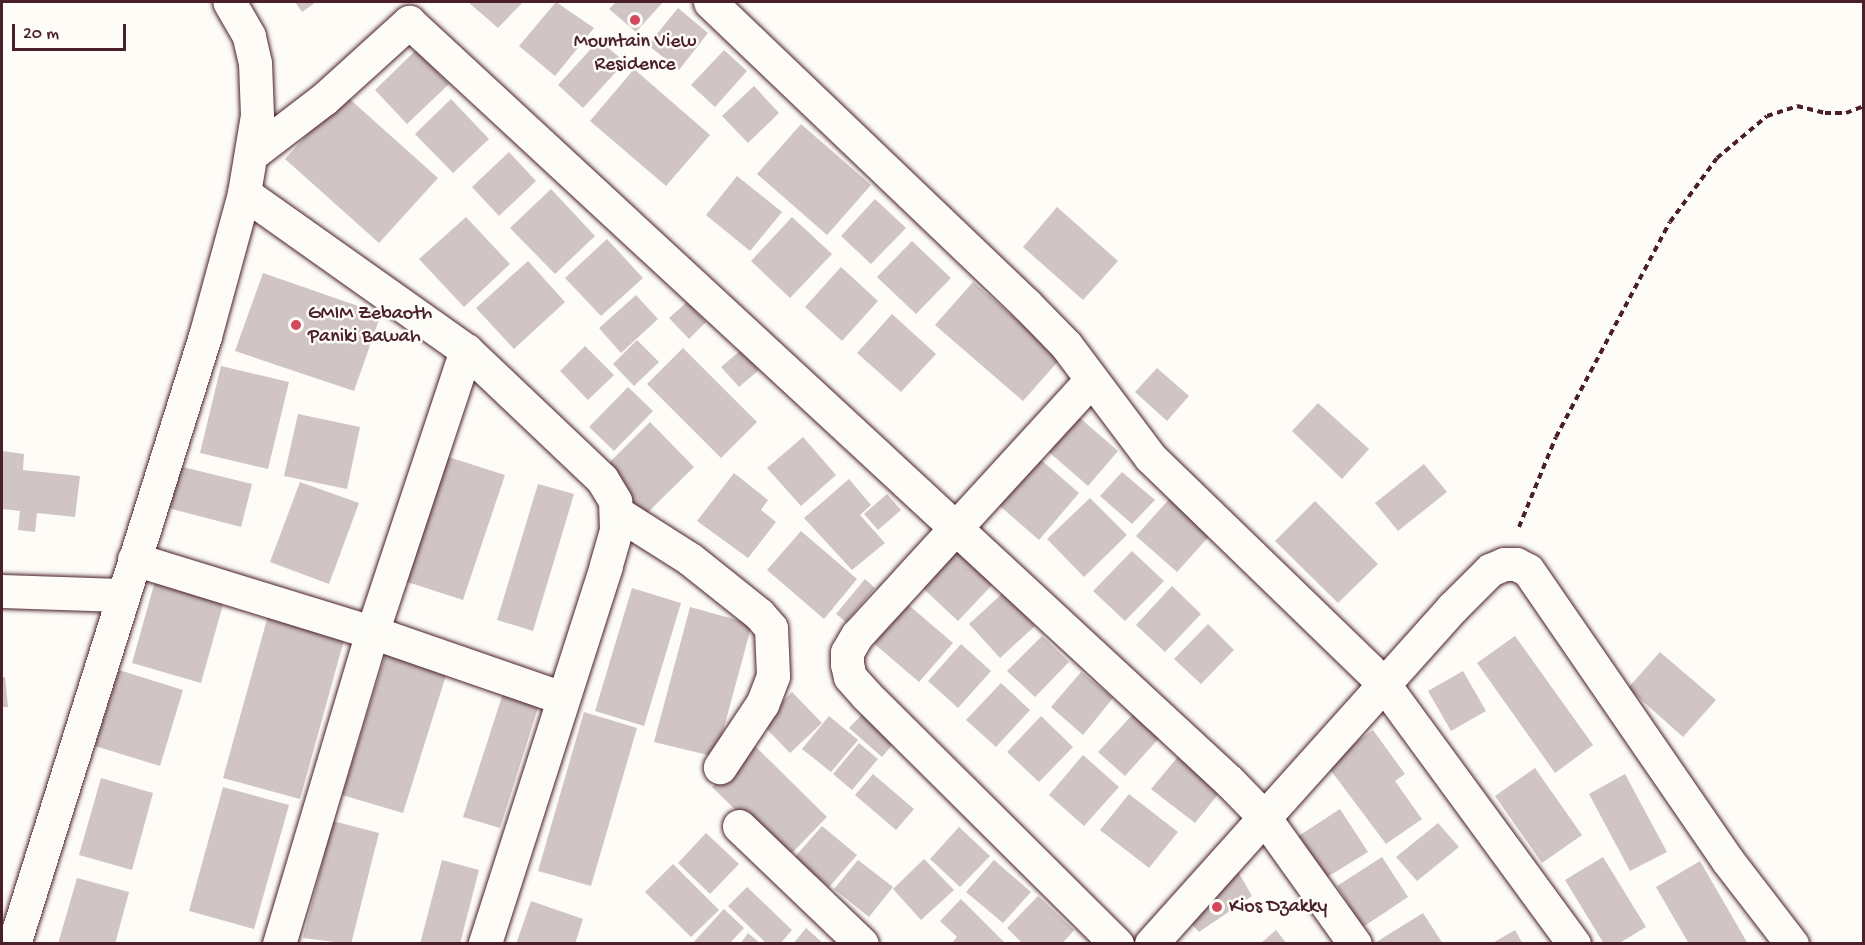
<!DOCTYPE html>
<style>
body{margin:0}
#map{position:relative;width:1865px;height:945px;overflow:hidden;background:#fdfcf7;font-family:"Gochi Hand",sans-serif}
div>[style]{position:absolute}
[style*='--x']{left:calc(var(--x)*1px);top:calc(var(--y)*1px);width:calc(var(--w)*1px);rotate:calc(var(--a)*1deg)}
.building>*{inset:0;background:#d0c5c4}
.path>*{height:4px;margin-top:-2px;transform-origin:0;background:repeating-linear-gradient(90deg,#4a1f2b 0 6px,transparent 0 10.5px)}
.roads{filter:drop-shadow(0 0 2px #4a1f2b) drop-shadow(0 0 2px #4a1f2b)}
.minor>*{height:33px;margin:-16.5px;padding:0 16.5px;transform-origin:16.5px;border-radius:16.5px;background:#fdfcf7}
.dots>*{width:16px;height:16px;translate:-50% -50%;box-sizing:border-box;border:3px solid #fdfcf7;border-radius:50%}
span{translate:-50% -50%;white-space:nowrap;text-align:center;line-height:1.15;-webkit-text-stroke:5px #fdfcf7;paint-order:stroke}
.poi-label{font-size:20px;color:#4a1f2b}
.left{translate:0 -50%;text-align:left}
.frame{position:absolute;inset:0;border:3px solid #4a1f2b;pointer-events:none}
.scale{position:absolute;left:12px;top:24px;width:114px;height:27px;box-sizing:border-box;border:3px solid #4a1f2b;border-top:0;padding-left:8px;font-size:18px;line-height:21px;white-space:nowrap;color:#4a1f2b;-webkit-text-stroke:4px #fdfcf7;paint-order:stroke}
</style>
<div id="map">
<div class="building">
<div style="clip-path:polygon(295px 2px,316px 2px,302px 12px)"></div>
<div style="clip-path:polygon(468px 2px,523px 2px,498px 28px)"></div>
<div style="clip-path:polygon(556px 2px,594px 28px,555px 76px,519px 46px)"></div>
<div style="clip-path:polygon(616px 2px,663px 2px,636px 32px,609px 9px)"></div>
<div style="clip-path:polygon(678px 8px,708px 33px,679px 70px,648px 45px)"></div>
<div style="clip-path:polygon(599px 40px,625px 62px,583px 108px,558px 85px)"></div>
<div style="clip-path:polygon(416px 50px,449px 84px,407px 124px,375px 90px)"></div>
<div style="clip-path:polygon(724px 50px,747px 71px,715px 107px,691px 85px)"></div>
<div style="clip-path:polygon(634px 69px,710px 135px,666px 186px,590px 121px)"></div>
<div style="clip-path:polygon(754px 86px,779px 113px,748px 143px,722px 116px)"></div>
<div style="clip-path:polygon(344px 94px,438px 178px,379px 243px,285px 159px)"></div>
<div style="clip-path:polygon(451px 99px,489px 139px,453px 173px,415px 134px)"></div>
<div style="clip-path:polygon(801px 124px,871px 185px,827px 235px,757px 174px)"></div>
<div style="clip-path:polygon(509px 152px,536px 181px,499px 216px,472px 187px)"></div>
<div style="clip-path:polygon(737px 176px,782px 212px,750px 251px,706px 215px)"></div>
<div style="clip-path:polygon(551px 189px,595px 236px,555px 274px,510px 228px)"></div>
<div style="clip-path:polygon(875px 199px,906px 228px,871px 264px,841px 236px)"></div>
<div style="clip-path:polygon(1057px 207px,1118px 261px,1083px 300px,1023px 247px)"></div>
<div style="clip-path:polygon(466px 217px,510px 264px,464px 307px,419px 259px)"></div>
<div style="clip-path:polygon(792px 217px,832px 254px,790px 298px,751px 261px)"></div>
<div style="clip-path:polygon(607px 239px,643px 278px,601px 316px,565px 278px)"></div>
<div style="clip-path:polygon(912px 241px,951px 278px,916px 314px,877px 277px)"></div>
<div style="clip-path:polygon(528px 261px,565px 302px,514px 349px,476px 308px)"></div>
<div style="clip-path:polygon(841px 267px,878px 301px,842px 341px,805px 307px)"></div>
<div style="clip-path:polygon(263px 273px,381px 314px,354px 391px,235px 351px)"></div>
<div style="clip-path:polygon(973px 282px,1061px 358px,1023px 401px,935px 325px)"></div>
<div style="clip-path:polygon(636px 295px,658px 319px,621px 353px,599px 328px)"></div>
<div style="clip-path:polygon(687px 302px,706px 322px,689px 339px,669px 318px)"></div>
<div style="clip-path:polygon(892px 314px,936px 354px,901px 392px,857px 353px)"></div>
<div style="clip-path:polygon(637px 340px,659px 362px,634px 386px,613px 364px)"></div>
<div style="clip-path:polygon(585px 346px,614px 375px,588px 400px,560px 371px)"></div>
<div style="clip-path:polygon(683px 348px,757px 422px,721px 458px,647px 384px)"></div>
<div style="clip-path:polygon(741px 350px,759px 370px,739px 387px,721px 367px)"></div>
<div style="clip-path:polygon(221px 366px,289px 382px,268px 469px,200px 453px)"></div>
<div style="clip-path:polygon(1157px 368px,1189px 396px,1167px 421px,1135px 392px)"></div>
<div style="clip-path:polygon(628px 387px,653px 411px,614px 451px,589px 427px)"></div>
<div style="clip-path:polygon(1318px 403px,1369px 449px,1342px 479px,1292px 431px)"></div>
<div style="clip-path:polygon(1072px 411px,1118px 451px,1088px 486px,1042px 446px)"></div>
<div style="clip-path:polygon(298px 414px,360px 427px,347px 489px,284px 476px)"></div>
<div style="clip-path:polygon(650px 422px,694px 467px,645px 515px,601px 471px)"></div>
<div style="clip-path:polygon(803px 437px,836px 475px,801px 506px,767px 468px)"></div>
<div style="clip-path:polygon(2px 451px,24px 454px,23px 470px,80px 476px,75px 517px,37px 513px,35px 532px,18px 530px,20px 511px,2px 509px)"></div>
<div style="clip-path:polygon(1033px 453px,1079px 493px,1039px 540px,993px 500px)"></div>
<div style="clip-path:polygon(442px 455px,505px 475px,463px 600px,401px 580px)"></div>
<div style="clip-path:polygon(1424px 464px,1447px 492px,1398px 531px,1375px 503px)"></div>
<div style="clip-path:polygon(179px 466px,252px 484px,241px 527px,168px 508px)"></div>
<div style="clip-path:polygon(1122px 472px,1155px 500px,1132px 524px,1100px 496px)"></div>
<div style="clip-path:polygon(734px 473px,768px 500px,761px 510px,776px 522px,748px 558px,697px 521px)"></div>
<div style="clip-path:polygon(849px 479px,871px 505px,860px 515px,885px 543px,852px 570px,804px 518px)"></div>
<div style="clip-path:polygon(300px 482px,359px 503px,329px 584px,270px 562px)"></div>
<div style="clip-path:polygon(538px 484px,574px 494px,533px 631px,497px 620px)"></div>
<div style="clip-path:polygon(887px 494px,901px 510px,878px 530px,864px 514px)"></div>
<div style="clip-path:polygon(1172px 496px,1213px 532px,1177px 572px,1136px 536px)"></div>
<div style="clip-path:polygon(1090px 498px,1127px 535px,1084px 577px,1047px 539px)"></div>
<div style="clip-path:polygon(1315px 501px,1378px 564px,1338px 603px,1275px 541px)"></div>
<div style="clip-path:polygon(801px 531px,857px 579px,824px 619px,767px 570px)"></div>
<div style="clip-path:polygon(946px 541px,993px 584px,958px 621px,912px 578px)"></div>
<div style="clip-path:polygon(1132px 551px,1164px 581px,1125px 621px,1093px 591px)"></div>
<div style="clip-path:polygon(865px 579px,875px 588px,846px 622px,836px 614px)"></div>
<div style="clip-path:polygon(155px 581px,224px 601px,201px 683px,132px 663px)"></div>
<div style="clip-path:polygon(1172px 586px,1201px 614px,1165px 652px,1136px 625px)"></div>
<div style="clip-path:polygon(632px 588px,681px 603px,644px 726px,595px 711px)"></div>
<div style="clip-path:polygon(1004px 592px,1035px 626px,1000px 658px,969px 624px)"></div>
<div style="clip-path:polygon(898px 596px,953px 643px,919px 682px,864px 635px)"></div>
<div style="clip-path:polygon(690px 607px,752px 624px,716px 757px,654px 742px)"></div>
<div style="clip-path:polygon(269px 612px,346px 633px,300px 799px,223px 778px)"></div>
<div style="clip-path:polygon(1208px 624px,1234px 650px,1201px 684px,1174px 659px)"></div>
<div style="clip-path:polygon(1042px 636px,1069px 662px,1035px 697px,1007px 671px)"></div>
<div style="clip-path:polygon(1515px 636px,1593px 745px,1555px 773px,1477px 663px)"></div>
<div style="clip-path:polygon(961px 644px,991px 671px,958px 708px,928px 681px)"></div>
<div style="clip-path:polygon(1660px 652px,1716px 700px,1683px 737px,1628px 688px)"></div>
<div style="clip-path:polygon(386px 653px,447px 672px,403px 813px,342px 795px)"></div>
<div style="clip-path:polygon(119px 670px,183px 690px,160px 766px,95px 746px)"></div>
<div style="clip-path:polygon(1463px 671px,1486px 711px,1451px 731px,1428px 691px)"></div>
<div style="clip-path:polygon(1081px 672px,1113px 698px,1083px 735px,1051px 707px)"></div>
<div style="clip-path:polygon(2px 677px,5px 677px,8px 707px,2px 707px)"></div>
<div style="clip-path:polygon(1001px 683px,1030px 710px,996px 747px,966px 720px)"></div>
<div style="clip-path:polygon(506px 684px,542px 695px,500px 828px,463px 817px)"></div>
<div style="clip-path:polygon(792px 692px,822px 723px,790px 753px,761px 723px)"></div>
<div style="clip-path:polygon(866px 710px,898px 738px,882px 757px,849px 728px)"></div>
<div style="clip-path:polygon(584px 712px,637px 728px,591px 886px,538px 871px)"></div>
<div style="clip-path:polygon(1134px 713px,1160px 737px,1125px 776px,1098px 752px)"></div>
<div style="clip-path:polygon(829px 716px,858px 740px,831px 772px,802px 749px)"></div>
<div style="clip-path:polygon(1041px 716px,1073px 747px,1039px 782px,1007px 752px)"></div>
<div style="clip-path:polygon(1373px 730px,1405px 774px,1395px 781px,1422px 819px,1386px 844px,1326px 764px)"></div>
<div style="clip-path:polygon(859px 743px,878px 759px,852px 790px,833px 774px)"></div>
<div style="clip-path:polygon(754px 745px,827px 817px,786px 859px,712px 787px)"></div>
<div style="clip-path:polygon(1181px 753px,1223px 788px,1195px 823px,1151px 789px)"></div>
<div style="clip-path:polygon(1083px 755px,1119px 787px,1084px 826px,1049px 795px)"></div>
<div style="clip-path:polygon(1535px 768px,1582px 835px,1542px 863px,1495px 796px)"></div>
<div style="clip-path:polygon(873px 774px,914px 809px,896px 830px,855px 795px)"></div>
<div style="clip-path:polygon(1625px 774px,1667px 852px,1630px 871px,1589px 794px)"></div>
<div style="clip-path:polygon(101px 778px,153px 793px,132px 870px,79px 855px)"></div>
<div style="clip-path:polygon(223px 787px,289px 805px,254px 929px,189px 911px)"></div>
<div style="clip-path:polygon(1129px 794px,1178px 832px,1149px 868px,1100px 830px)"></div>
<div style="clip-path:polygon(1340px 809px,1368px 852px,1324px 879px,1297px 837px)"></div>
<div style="clip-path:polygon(333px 821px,379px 833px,351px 944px,303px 938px)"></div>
<div style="clip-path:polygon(1438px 823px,1459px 847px,1417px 881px,1396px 857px)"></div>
<div style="clip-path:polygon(822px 826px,857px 855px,829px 887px,794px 858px)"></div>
<div style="clip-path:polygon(959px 827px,990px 856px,960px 887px,930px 859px)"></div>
<div style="clip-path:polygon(706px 833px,739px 864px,710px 894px,678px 863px)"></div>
<div style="clip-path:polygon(1382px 857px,1408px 897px,1363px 927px,1337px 886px)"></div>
<div style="clip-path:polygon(1603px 857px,1646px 927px,1618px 944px,1604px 944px,1565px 880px)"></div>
<div style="clip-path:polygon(924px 859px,954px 890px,921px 920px,893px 889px)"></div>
<div style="clip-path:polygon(442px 860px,479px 870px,460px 944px,420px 944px)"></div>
<div style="clip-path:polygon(858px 860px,893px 887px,869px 917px,834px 889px)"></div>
<div style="clip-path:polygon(994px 860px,1031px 892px,1003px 923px,966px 892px)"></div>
<div style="clip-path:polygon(1700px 861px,1748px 944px,1689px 944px,1656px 887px)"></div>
<div style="clip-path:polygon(673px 864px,719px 910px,691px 937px,645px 892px)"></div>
<div style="clip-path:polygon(1237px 870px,1252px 896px,1199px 932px,1186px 918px)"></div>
<div style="clip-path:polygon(77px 878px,129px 892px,115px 944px,58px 944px)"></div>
<div style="clip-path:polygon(747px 887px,792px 930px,780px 944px,767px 944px,728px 906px)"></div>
<div style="clip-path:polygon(1038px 896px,1074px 930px,1062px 944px,1023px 944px,1007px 928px)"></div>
<div style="clip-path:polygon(961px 899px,1006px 944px,951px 944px,957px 937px,940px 921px)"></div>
<div style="clip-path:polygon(531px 901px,583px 919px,575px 944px,516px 944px)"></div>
<div style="clip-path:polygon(724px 909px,744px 928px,729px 944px,692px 944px)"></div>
<div style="clip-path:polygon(1423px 913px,1443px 944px,1373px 944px)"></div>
<div style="clip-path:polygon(806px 928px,824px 944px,793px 944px)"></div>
<div style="clip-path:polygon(1276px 930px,1287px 944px,1260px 944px)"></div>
<div style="clip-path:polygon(1515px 930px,1523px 944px,1491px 944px)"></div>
<div style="clip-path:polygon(748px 933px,761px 944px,740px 944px)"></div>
</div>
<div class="path">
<div style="--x:1519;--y:527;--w:97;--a:-67.7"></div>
<div style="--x:1556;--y:437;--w:243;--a:-62.1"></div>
<div style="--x:1670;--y:222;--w:79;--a:-53.7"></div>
<div style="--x:1717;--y:158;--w:65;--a:-40"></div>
<div style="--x:1767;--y:116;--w:32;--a:-18"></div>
<div style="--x:1797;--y:106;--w:29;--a:14"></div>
<div style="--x:1825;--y:113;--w:21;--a:0"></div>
<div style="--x:1846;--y:113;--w:19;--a:-21"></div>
</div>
<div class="roads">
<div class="minor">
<div style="--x:710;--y:2;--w:437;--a:43.7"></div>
<div style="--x:1026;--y:304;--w:57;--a:45.7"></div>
<div style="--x:1066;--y:345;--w:140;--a:53.1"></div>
<div style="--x:1150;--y:457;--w:326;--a:44.1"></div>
<div style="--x:1384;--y:684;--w:349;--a:131.9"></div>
<div style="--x:252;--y:154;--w:91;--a:-37.4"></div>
<div style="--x:324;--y:99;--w:115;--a:-42.2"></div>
<div style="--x:409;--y:22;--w:1117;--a:42.79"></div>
<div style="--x:1229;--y:781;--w:50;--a:45.8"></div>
<div style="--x:1264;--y:817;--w:156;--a:54.4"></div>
<div style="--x:244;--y:193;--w:272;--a:35.3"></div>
<div style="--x:466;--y:350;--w:187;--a:43.5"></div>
<div style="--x:602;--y:479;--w:26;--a:59"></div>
<div style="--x:615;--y:501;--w:29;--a:88"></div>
<div style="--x:616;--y:530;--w:37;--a:106"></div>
<div style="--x:606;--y:566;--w:397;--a:107.8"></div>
<div style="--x:466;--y:350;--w:297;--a:108.4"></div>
<div style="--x:372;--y:632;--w:202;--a:19.1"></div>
<div style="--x:1091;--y:380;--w:346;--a:132.5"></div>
<div style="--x:857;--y:635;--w:20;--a:120"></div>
<div style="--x:847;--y:652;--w:12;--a:90"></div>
<div style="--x:847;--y:664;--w:13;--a:77"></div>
<div style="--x:850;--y:677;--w:24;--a:48"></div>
<div style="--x:866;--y:695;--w:354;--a:44.8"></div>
<div style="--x:616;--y:512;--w:88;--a:32.4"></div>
<div style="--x:690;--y:559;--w:88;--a:38.6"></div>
<div style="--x:759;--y:614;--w:18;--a:49"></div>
<div style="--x:771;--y:628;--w:48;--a:87.6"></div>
<div style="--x:773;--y:676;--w:30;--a:111"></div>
<div style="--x:762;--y:704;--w:76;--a:123.7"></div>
<div style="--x:134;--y:559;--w:249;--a:17.1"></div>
<div style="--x:372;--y:632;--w:326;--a:106.6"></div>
<div style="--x:2;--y:591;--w:119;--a:1.9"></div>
<div style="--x:739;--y:826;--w:170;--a:43.8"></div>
<div style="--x:14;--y:944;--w:637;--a:-72.56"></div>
<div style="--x:205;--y:336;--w:148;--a:-74.7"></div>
<div style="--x:244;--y:193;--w:79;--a:-80.5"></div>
<div style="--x:257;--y:115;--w:52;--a:-92.2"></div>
<div style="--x:255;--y:63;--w:28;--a:-103"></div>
<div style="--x:249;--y:36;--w:39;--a:-120"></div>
<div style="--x:1574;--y:944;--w:322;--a:-126.2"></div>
<div style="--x:1384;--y:684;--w:102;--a:-48.2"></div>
<div style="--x:1452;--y:608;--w:54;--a:-45"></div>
<div style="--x:1490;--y:570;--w:15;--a:-23"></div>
<div style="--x:1504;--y:564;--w:12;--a:0"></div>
<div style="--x:1516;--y:564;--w:13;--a:27"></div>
<div style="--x:1528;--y:570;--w:353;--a:55.5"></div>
<div style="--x:1728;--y:861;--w:105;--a:52.4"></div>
</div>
</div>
<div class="dots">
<div style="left:635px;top:20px;background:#d1495b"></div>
<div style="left:296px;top:325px;background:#d1495b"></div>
<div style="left:1217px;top:907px;background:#d1495b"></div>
</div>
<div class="poi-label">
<span style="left:635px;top:54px">Mountain View<br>Residence</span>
<span class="left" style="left:308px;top:326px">GMIM Zebaoth<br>Paniki Bawah</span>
<span class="left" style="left:1229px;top:907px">Kios Dzakky</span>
</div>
<div class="frame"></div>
<div class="scale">20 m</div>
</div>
